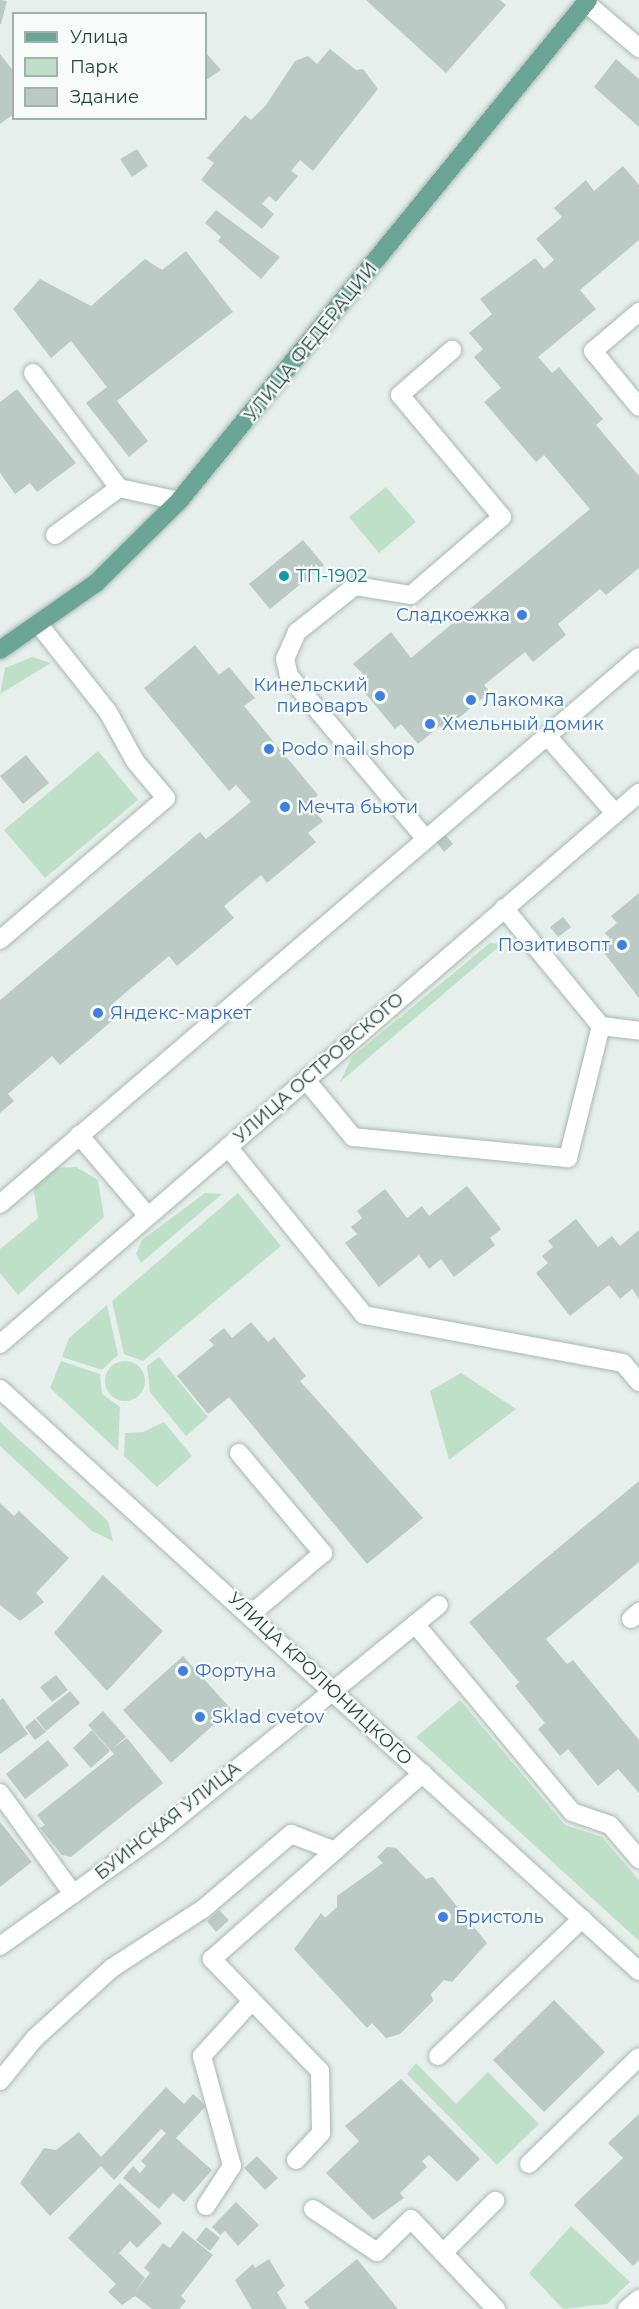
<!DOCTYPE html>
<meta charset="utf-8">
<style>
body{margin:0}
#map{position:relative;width:639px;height:2309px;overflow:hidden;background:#e6efeb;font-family:Montserrat,sans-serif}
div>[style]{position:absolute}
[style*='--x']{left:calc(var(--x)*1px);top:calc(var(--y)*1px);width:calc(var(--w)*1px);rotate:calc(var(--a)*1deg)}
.green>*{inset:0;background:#bfe0c8}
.round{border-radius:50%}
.building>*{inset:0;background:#bbcac4}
.roads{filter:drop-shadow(0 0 2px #a8b8b2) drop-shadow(0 0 2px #a8b8b2)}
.minor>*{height:18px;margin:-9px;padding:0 9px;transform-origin:9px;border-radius:9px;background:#fff}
.major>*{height:18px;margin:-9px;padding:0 9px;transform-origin:9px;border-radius:9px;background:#6aa596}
.dots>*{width:16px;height:16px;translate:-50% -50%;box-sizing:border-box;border:3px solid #f7fbf9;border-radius:50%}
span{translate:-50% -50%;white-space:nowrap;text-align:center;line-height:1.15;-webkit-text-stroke:4.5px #f7fbf9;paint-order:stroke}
.street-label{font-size:18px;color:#24423a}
.culture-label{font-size:18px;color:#0d838f}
.left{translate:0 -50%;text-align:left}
.shop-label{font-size:18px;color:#366cbe}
.right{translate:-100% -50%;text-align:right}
.legend{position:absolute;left:12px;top:12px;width:195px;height:108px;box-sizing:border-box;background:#f7fbf9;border:2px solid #a3b1ad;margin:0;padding:8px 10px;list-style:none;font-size:18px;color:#24423a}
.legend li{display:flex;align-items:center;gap:12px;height:30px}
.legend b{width:30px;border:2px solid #a3b1ad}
</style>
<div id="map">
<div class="green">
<div style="clip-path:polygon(386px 487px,416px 522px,379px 553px,349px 517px)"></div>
<div style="clip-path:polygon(32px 657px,51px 663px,0 694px,5px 668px)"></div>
<div style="clip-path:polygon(98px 751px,138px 800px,45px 878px,4px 830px)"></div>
<div style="clip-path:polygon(490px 943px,502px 944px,340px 1082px,352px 1057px)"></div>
<div style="clip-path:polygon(76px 1167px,98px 1180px,104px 1217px,18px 1295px,0 1273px,0 1249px,38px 1218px,33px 1185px,51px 1168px)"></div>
<div style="clip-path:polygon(205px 1193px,222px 1194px,141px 1263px,136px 1254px,142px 1240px)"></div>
<div style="clip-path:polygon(238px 1193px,281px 1246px,143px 1361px,124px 1354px,112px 1301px)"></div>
<div style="clip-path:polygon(107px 1305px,118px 1355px,102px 1370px,62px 1357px,69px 1338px)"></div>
<div style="clip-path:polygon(159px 1357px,208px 1417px,186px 1436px,150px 1392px,147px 1366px)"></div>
<div style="clip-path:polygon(61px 1361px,100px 1374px,102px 1394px,120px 1407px,118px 1451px,50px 1388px)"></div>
<div class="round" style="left:105px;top:1361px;width:40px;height:40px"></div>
<div style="clip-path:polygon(461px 1373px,516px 1409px,449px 1460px,430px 1391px)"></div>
<div style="clip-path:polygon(0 1422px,108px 1521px,113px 1541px,92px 1531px,0 1446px)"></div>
<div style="clip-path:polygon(164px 1422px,192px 1456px,157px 1487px,124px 1456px,125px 1433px,143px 1432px)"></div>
<div style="clip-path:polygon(460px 1700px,565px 1825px,602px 1837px,639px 1880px,639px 1941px,416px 1737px)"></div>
<div style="clip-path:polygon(416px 2063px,456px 2104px,488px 2072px,539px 2124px,497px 2165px,407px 2074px)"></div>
<div style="clip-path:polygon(571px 2226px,630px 2282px,607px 2304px,563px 2309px,529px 2273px)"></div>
</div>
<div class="building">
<div style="clip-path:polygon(0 0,7px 1px,1px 24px,0 24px)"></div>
<div style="clip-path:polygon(366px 0,500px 0,506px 5px,446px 73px)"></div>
<div style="clip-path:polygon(330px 49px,356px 70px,363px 69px,378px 89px,313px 171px,300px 160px,291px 171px,298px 176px,276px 202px,269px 196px,262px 204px,274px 214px,262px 229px,201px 180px,214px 163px,207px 158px,245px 115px,251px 120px,266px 105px,295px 61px,308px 56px,317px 64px)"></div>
<div style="clip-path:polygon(206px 53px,221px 70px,206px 80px)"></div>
<div style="clip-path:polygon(0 54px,14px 72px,14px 114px,0 124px)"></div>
<div style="clip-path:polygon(616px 59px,639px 79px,639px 127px,594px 87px)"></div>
<div style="clip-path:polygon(137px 149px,148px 166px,132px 177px,120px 159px)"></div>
<div style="clip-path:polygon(623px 166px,639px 185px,639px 240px,580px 290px,596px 309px,538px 357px,552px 373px,559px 367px,603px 419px,596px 425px,639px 476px,639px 568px,606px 595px,600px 589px,558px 624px,566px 635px,533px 662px,525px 652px,484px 685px,490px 692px,443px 731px,440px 726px,418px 744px,401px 724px,395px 729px,355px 681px,363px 674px,353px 664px,391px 632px,411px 658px,590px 509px,544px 455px,536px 462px,484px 402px,501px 388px,474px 357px,483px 349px,469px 333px,492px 314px,480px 299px,535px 258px,544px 269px,554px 260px,536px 239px,562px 217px,554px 208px,586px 180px,594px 191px)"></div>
<div style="clip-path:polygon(216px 210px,280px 257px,261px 279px,218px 241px,221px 237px,205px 223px)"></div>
<div style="clip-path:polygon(186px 251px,233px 312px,117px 401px,148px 441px,129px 457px,86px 403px,107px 387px,71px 341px,51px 358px,13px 309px,40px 279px,91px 306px,145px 259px,162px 270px)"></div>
<div style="clip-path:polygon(17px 389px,76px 463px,37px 492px,30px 483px,15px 494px,0 473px,0 402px)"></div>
<div style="clip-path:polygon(303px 540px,324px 565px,270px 609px,249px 584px)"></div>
<div style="clip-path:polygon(195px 645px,219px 675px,229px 667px,255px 698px,244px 706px,318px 795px,308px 803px,323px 821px,308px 833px,316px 842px,267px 883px,261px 875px,224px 906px,234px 918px,177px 966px,169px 956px,111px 1005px,119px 1015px,60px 1065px,52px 1056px,8px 1094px,14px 1101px,0 1113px,0 1000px,200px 832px,206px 839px,251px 802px,236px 785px,229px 791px,144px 688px)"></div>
<div style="clip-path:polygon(26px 755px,49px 783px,23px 804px,0 776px)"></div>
<div style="clip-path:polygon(443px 832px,453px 844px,444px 852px,434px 839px)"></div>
<div style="clip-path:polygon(639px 893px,639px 998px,601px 949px,611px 941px,605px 933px,617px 923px,611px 916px)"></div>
<div style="clip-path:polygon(563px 917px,571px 927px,558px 937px,550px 927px)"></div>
<div style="clip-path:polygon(467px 1186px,501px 1229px,490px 1238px,495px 1245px,454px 1277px,441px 1259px,429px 1269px,419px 1255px,379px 1287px,345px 1243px,357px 1234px,351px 1227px,362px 1218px,357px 1211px,385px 1189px,407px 1218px,422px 1206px,429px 1216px)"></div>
<div style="clip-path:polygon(576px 1219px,598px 1247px,612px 1236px,620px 1246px,639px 1230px,639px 1299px,632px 1289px,620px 1299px,609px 1285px,570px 1316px,536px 1273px,548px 1263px,542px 1256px,553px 1247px,548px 1241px)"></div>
<div style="clip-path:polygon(251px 1322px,268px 1342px,274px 1337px,306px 1376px,300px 1381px,423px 1518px,367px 1564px,229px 1397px,208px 1414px,177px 1376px,214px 1345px,209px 1340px,224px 1328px,232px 1338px)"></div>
<div style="clip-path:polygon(639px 1481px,639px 1562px,546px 1639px,567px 1664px,573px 1660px,639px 1740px,639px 1793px,618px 1769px,598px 1786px,568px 1749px,560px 1756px,538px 1729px,545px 1723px,515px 1686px,519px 1682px,469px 1622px)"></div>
<div style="clip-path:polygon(0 1503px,14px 1516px,19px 1511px,69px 1558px,36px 1593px,44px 1602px,20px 1621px,0 1605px)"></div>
<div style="clip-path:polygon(103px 1575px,163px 1631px,107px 1691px,54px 1633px)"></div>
<div style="clip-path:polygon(183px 1656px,231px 1709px,171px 1763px,123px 1710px)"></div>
<div style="clip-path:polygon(56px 1675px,68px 1690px,52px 1702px,40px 1687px)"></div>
<div style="clip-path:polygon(70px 1691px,80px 1703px,46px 1731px,36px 1718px)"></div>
<div style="clip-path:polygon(3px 1698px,28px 1734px,0 1754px,0 1700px)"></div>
<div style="clip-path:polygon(103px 1711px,126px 1737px,113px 1748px,127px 1738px,163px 1783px,71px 1857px,62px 1855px,40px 1828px,45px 1825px,37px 1815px,114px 1754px,88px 1725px)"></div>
<div style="clip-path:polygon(35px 1719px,46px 1732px,35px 1740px,25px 1727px)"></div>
<div style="clip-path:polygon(92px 1730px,110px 1751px,91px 1768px,73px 1748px)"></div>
<div style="clip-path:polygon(48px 1740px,69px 1765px,25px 1799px,6px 1774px)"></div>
<div style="clip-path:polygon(0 1822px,32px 1862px,0 1887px)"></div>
<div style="clip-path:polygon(387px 1847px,396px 1848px,426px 1879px,433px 1877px,487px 1943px,452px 1982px,444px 1980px,431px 1994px,433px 2001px,400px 2034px,386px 2038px,372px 2023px,367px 2028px,294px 1949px,321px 1913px,325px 1918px,337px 1907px,337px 1896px,383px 1863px,377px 1857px)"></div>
<div style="clip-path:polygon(219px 1910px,229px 1920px,216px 1932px,207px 1921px)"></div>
<div style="clip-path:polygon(554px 2000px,605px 2052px,544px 2112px,493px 2060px)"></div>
<div style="clip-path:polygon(401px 2079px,480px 2159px,457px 2182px,429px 2155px,422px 2161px,427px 2167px,400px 2193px,404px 2198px,373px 2220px,326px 2173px,359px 2141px,345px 2126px)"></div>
<div style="clip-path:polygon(166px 2087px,184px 2104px,193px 2094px,206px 2106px,176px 2138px,212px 2170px,184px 2202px,173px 2193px,159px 2209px,123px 2178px,133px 2166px,140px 2173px,146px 2166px,141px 2161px,166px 2133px,161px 2129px,114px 2180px,101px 2166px,50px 2216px,20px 2183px,44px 2148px,56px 2150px,79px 2132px,101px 2157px)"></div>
<div style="clip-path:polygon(639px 2114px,639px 2260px,633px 2266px,574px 2205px,623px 2158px,608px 2143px)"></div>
<div style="clip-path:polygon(257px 2156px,278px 2178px,265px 2190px,244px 2168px)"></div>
<div style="clip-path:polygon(120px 2183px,162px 2223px,137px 2248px,130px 2241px,119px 2253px,145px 2278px,135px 2292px,150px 2273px,144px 2268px,163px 2243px,170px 2248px,183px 2231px,213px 2255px,181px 2296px,186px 2301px,179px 2309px,152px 2309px,135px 2296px,122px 2305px,108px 2292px,116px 2284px,68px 2238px)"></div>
<div style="clip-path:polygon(236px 2202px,259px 2225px,238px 2246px,225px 2231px,220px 2235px,212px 2227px)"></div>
<div style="clip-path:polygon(206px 2227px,220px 2238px,210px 2251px,196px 2240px)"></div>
<div style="clip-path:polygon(269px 2259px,285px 2286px,277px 2292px,287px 2309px,252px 2309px,235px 2280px,253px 2264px,255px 2268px)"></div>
<div style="clip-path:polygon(357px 2259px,398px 2309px,310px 2309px,304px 2302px)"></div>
</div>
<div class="roads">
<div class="minor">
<div style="--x:586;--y:3;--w:70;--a:40.3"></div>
<div style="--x:639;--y:312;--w:60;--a:139.7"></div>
<div style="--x:593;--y:351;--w:72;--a:50.6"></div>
<div style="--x:33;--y:373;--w:144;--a:53.2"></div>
<div style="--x:119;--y:488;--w:61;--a:12.2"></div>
<div style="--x:55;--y:535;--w:79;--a:-36.3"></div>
<div style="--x:547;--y:736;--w:103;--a:48.6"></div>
<div style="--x:425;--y:838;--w:212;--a:-130"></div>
<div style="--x:289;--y:676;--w:17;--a:-103"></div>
<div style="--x:285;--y:659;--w:30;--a:-66"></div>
<div style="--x:297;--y:632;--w:74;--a:-38.4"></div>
<div style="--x:355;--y:586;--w:57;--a:9.1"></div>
<div style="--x:411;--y:595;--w:120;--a:-40.6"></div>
<div style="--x:502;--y:517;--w:159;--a:-129.9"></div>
<div style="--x:400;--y:395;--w:69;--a:-40.9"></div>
<div style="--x:504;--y:908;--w:153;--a:50.6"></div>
<div style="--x:601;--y:1026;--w:38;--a:7"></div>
<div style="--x:0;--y:940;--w:218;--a:-40.5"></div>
<div style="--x:166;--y:798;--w:48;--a:-130"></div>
<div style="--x:135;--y:761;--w:56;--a:-118.9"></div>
<div style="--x:108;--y:712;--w:110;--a:-128.3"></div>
<div style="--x:306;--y:1080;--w:74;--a:50.5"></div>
<div style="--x:353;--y:1137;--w:216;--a:5.6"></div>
<div style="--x:568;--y:1158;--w:136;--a:-76"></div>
<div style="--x:79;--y:1135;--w:106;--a:49.6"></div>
<div style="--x:228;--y:1147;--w:216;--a:51"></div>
<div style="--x:364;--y:1315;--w:263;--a:10.5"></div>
<div style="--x:623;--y:1363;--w:25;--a:50"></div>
<div style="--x:0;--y:1204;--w:841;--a:-40.56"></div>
<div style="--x:0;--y:1344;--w:844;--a:-40.77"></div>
<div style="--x:0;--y:1389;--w:864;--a:42.33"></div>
<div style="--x:239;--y:1453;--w:131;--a:50"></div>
<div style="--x:323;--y:1553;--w:96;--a:139.7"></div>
<div style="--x:631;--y:1619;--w:11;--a:-41"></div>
<div style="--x:415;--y:1624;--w:245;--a:50.1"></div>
<div style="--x:572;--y:1812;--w:40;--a:18.9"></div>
<div style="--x:610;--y:1825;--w:45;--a:49.5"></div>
<div style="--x:0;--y:1793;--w:125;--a:54.1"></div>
<div style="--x:0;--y:1946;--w:193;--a:-35.5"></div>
<div style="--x:157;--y:1834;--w:363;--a:-39.1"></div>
<div style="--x:438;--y:2056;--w:199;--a:-43.6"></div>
<div style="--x:0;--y:2081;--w:55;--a:-50.9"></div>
<div style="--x:35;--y:2038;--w:104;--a:-42.3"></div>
<div style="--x:112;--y:1968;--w:108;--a:-33"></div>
<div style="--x:203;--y:1909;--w:116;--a:-40.4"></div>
<div style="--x:291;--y:1834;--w:47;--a:21.1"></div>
<div style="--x:296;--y:2160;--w:37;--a:-47"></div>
<div style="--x:321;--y:2133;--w:62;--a:-90.9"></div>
<div style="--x:320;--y:2071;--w:156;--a:-134"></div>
<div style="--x:212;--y:1959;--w:281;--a:-41.4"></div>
<div style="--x:529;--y:2164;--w:153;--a:-44.2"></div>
<div style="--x:206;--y:2206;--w:48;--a:-57"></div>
<div style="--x:232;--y:2166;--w:114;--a:-105.3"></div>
<div style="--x:202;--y:2056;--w:74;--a:-47.7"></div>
<div style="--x:313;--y:2209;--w:77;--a:33.9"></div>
<div style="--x:377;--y:2252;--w:47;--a:-44.1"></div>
<div style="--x:411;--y:2219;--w:124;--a:46.6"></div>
<div style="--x:443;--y:2253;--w:74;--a:-45"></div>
<div style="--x:627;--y:2309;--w:16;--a:-40"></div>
</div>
<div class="major">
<div style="--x:0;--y:650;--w:117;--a:-34.9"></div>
<div style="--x:96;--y:583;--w:117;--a:-44.7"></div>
<div style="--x:179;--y:501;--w:647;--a:-50.77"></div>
</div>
</div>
<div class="dots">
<div style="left:284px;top:576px;background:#0f9aa8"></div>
<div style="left:522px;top:615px;background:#3f7fe0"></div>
<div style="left:380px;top:696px;background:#3f7fe0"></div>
<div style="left:471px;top:700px;background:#3f7fe0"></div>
<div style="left:430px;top:724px;background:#3f7fe0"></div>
<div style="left:269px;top:749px;background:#3f7fe0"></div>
<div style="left:285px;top:807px;background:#3f7fe0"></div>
<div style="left:622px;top:945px;background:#3f7fe0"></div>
<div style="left:98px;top:1013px;background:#3f7fe0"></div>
<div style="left:183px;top:1671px;background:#3f7fe0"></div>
<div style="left:200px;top:1717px;background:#3f7fe0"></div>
<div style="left:443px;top:1917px;background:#3f7fe0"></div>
</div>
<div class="street-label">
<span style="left:311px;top:342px;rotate:-51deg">УЛИЦА ФЕДЕРАЦИИ</span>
<span style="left:319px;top:1068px;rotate:-41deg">УЛИЦА ОСТРОВСКОГО</span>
<span style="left:320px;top:1679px;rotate:43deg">УЛИЦА КРОЛЮНИЦКОГО</span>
<span style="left:168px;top:1821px;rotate:-38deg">БУИНСКАЯ УЛИЦА</span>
</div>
<div class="culture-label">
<span class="left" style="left:296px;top:576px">ТП-1902</span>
</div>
<div class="shop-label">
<span class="right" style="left:510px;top:615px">Сладкоежка</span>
<span class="right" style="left:368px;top:696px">Кинельский<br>пивоваръ</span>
<span class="left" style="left:483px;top:700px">Лакомка</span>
<span class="left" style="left:442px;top:724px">Хмельный домик</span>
<span class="left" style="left:281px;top:749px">Podo nail shop</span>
<span class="left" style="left:297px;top:807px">Мечта бьюти</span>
<span class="right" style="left:610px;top:945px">Позитивопт</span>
<span class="left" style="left:110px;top:1013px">Яндекс-маркет</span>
<span class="left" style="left:195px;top:1671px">Фортуна</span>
<span class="left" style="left:212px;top:1717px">Sklad cvetov</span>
<span class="left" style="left:455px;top:1917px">Бристоль</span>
</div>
<ul class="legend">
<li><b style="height:8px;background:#6aa596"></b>Улица</li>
<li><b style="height:16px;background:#bfe0c8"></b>Парк</li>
<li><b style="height:16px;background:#bbcac4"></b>Здание</li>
</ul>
</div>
